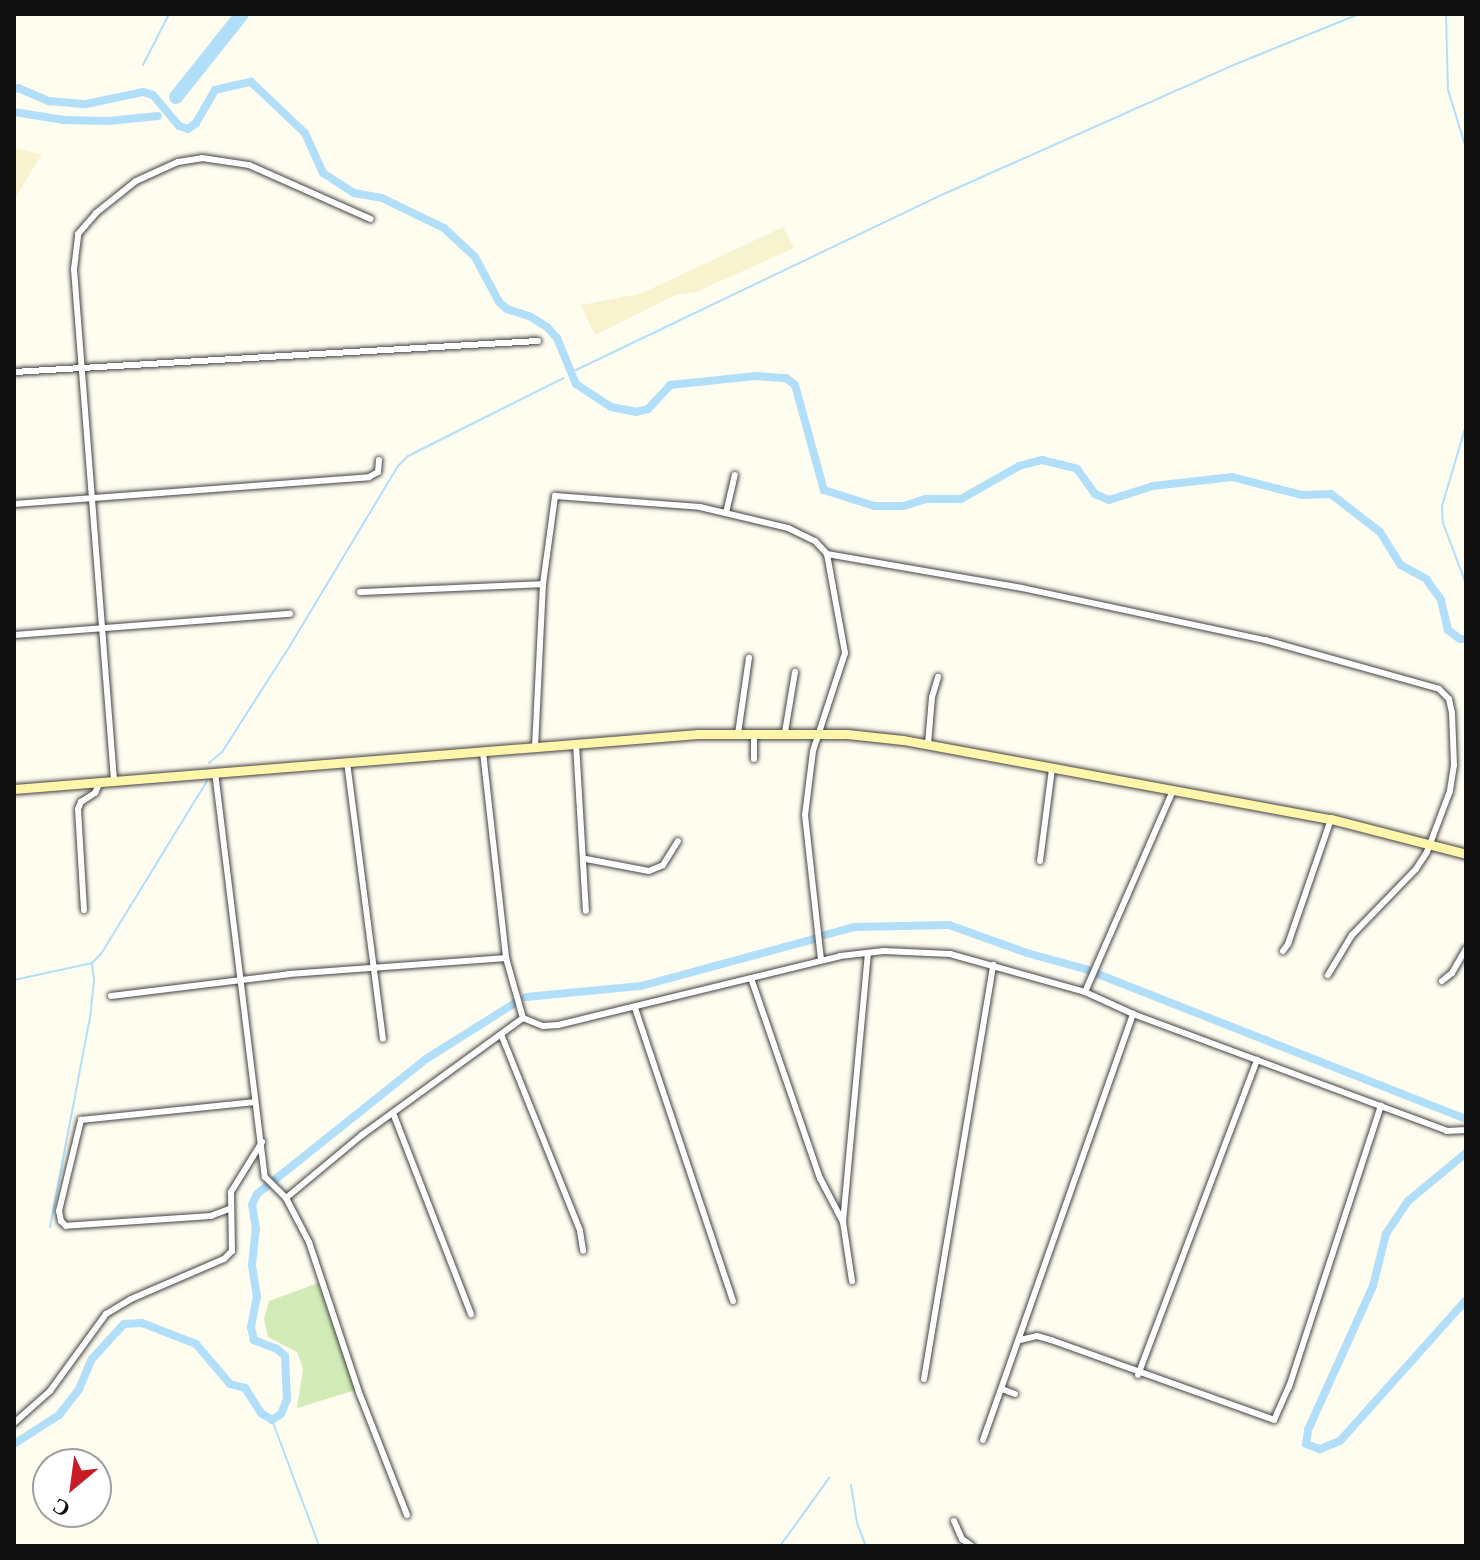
<!DOCTYPE html>
<meta charset="utf-8">
<style>
body{margin:0}
#map{position:relative;width:1480px;height:1560px;overflow:hidden;background:#fffcf0;font-family:"Crimson Pro",serif}
div>[style]{position:absolute}
[style*='--x']{left:calc(var(--x)*1px);top:calc(var(--y)*1px);width:calc(var(--w)*1px);rotate:calc(var(--a)*1deg)}
.farmland>*{inset:0;background:#f7f3ce}
.green>*{inset:0;background:#d3ecb7}
.stream>*{height:2px;margin:-1px;padding:0 1px;transform-origin:1px;border-radius:1px;background:#b1dffa}
.canal>*{height:8px;margin:-4px;padding:0 4px;transform-origin:4px;border-radius:4px;background:#b1dffa}
.river>*{height:14px;margin:-7px;padding:0 7px;transform-origin:7px;border-radius:7px;background:#b1dffa}
.roads{filter:drop-shadow(0 0 2px #424242) drop-shadow(0 0 2px #424242)}
.minor>*{height:6px;margin:-3px;padding:0 3px;transform-origin:3px;border-radius:3px;background:#fff}
.secondary>*{height:9px;margin:-4.5px;padding:0 4.5px;transform-origin:4.5px;border-radius:4.5px;background:#fff5ab}
span{translate:-50% -50%;white-space:nowrap;text-align:center;line-height:1.15;-webkit-text-stroke:8px #fff;paint-order:stroke}
.frame{position:absolute;inset:0;border:16px solid #0f0f0f;pointer-events:none}
.north{position:absolute;left:32px;top:1448px;width:80px;height:80px;box-sizing:border-box;background:#fff;border:2px solid #9f9f9f;border-radius:50%;rotate:209deg;font-size:22px;font-weight:700;line-height:32px;text-align:center;color:#0f0f0f}
.north::after{content:'';display:block;margin:auto;width:28px;height:36px;background:#c81d26;clip-path:polygon(50% 0,100% 100%,50% 72%,0 100%)}
</style>
<div id="map">
<div class="farmland">
<div style="clip-path:polygon(14px 148px,42px 154px,14px 200px)"></div>
<div style="clip-path:polygon(783px 227px,794px 248px,696px 292px,676px 295px,595px 335px,581px 305px,640px 294px)"></div>
</div>
<div class="green">
<div style="clip-path:polygon(318px 1283px,356px 1390px,297px 1408px,303px 1369px,297px 1352px,268px 1337px,264px 1319px,269px 1301px)"></div>
</div>
<div class="stream">
<div style="--x:1446;--y:14;--w:76;--a:88.5"></div>
<div style="--x:1448;--y:90;--w:61;--a:72.8"></div>
<div style="--x:143;--y:65;--w:57;--a:-63"></div>
<div style="--x:576;--y:370;--w:410;--a:-25.6"></div>
<div style="--x:946;--y:193;--w:317;--a:-24"></div>
<div style="--x:1236;--y:64;--w:133;--a:-22.1"></div>
<div style="--x:1466;--y:425;--w:84;--a:106.5"></div>
<div style="--x:1442;--y:506;--w:17;--a:87"></div>
<div style="--x:1443;--y:523;--w:65;--a:69.3"></div>
<div style="--x:209;--y:763;--w:17;--a:-40"></div>
<div style="--x:222;--y:752;--w:128;--a:-57.4"></div>
<div style="--x:291;--y:644;--w:208;--a:-59"></div>
<div style="--x:398;--y:466;--w:14;--a:-45"></div>
<div style="--x:408;--y:456;--w:174;--a:-26.6"></div>
<div style="--x:14;--y:980;--w:80;--a:-12.3"></div>
<div style="--x:92;--y:963;--w:13;--a:-45"></div>
<div style="--x:101;--y:954;--w:203;--a:-58.5"></div>
<div style="--x:50;--y:1227;--w:213;--a:-79.2"></div>
<div style="--x:90;--y:1018;--w:38;--a:-84"></div>
<div style="--x:94;--y:980;--w:16;--a:-97"></div>
<div style="--x:272;--y:1420;--w:134;--a:69.5"></div>
<div style="--x:851;--y:1485;--w:38;--a:81"></div>
<div style="--x:857;--y:1523;--w:25;--a:69"></div>
<div style="--x:780;--y:1546;--w:84;--a:-54.2"></div>
</div>
<div class="canal">
<div style="--x:14;--y:89;--w:4;--a:-14"></div>
<div style="--x:18;--y:88;--w:34;--a:23"></div>
<div style="--x:49;--y:101;--w:37;--a:5"></div>
<div style="--x:86;--y:104;--w:58;--a:-11.9"></div>
<div style="--x:143;--y:92;--w:10;--a:17"></div>
<div style="--x:153;--y:95;--w:40;--a:50"></div>
<div style="--x:179;--y:126;--w:9;--a:18"></div>
<div style="--x:188;--y:129;--w:10;--a:-37"></div>
<div style="--x:196;--y:123;--w:38;--a:-60"></div>
<div style="--x:215;--y:90;--w:37;--a:-13"></div>
<div style="--x:251;--y:82;--w:74;--a:43.4"></div>
<div style="--x:305;--y:133;--w:44;--a:65.8"></div>
<div style="--x:323;--y:173;--w:37;--a:33"></div>
<div style="--x:354;--y:193;--w:28;--a:10"></div>
<div style="--x:382;--y:198;--w:69;--a:25.8"></div>
<div style="--x:444;--y:228;--w:42;--a:43.1"></div>
<div style="--x:475;--y:257;--w:51;--a:61.9"></div>
<div style="--x:499;--y:302;--w:11;--a:41"></div>
<div style="--x:507;--y:309;--w:25;--a:18"></div>
<div style="--x:531;--y:317;--w:19;--a:32"></div>
<div style="--x:547;--y:327;--w:15;--a:48"></div>
<div style="--x:557;--y:338;--w:50;--a:67.6"></div>
<div style="--x:576;--y:384;--w:42;--a:33.3"></div>
<div style="--x:611;--y:407;--w:25;--a:11"></div>
<div style="--x:636;--y:412;--w:12;--a:-14"></div>
<div style="--x:648;--y:409;--w:33;--a:-47"></div>
<div style="--x:670;--y:385;--w:85;--a:-6"></div>
<div style="--x:755;--y:376;--w:31;--a:4"></div>
<div style="--x:786;--y:378;--w:11;--a:38"></div>
<div style="--x:795;--y:385;--w:109;--a:74.6"></div>
<div style="--x:824;--y:490;--w:52;--a:17.7"></div>
<div style="--x:874;--y:506;--w:30;--a:0"></div>
<div style="--x:904;--y:506;--w:23;--a:-18"></div>
<div style="--x:926;--y:499;--w:35;--a:0"></div>
<div style="--x:961;--y:499;--w:67;--a:-29.6"></div>
<div style="--x:1019;--y:466;--w:24;--a:-15"></div>
<div style="--x:1042;--y:460;--w:36;--a:14"></div>
<div style="--x:1077;--y:469;--w:31;--a:54"></div>
<div style="--x:1095;--y:494;--w:15;--a:23"></div>
<div style="--x:1109;--y:500;--w:46;--a:-17.7"></div>
<div style="--x:1153;--y:486;--w:80;--a:-6.5"></div>
<div style="--x:1232;--y:477;--w:72;--a:14.4"></div>
<div style="--x:1302;--y:495;--w:29;--a:-2"></div>
<div style="--x:1331;--y:494;--w:62;--a:37.8"></div>
<div style="--x:1380;--y:532;--w:39;--a:58"></div>
<div style="--x:1401;--y:565;--w:29;--a:29"></div>
<div style="--x:1426;--y:579;--w:26;--a:54"></div>
<div style="--x:1441;--y:600;--w:31;--a:77"></div>
<div style="--x:1448;--y:630;--w:15;--a:37"></div>
<div style="--x:1460;--y:639;--w:6;--a:0"></div>
<div style="--x:14;--y:112;--w:51;--a:9.1"></div>
<div style="--x:64;--y:120;--w:44;--a:1.3"></div>
<div style="--x:108;--y:121;--w:50;--a:-5.7"></div>
<div style="--x:825;--y:935;--w:31;--a:-15"></div>
<div style="--x:855;--y:927;--w:94;--a:-1.2"></div>
<div style="--x:949;--y:925;--w:83;--a:19.7"></div>
<div style="--x:1027;--y:953;--w:60;--a:15.4"></div>
<div style="--x:1085;--y:969;--w:409;--a:21.5"></div>
<div style="--x:526;--y:997;--w:116;--a:-5.5"></div>
<div style="--x:641;--y:986;--w:179;--a:-15.2"></div>
<div style="--x:1466;--y:1153;--w:75;--a:140.4"></div>
<div style="--x:1408;--y:1201;--w:40;--a:124"></div>
<div style="--x:1386;--y:1234;--w:54;--a:104"></div>
<div style="--x:1373;--y:1286;--w:158;--a:114.3"></div>
<div style="--x:1308;--y:1430;--w:14;--a:98"></div>
<div style="--x:1306;--y:1444;--w:15;--a:20"></div>
<div style="--x:1320;--y:1449;--w:22;--a:-22"></div>
<div style="--x:1340;--y:1441;--w:189;--a:-48.2"></div>
<div style="--x:14;--y:1444;--w:54;--a:-32.8"></div>
<div style="--x:59;--y:1415;--w:33;--a:-52"></div>
<div style="--x:79;--y:1389;--w:33;--a:-67"></div>
<div style="--x:92;--y:1359;--w:47;--a:-47.6"></div>
<div style="--x:124;--y:1324;--w:18;--a:-3"></div>
<div style="--x:142;--y:1323;--w:58;--a:21.3"></div>
<div style="--x:196;--y:1344;--w:52;--a:49.6"></div>
<div style="--x:230;--y:1384;--w:16;--a:15"></div>
<div style="--x:245;--y:1388;--w:30;--a:57"></div>
<div style="--x:261;--y:1413;--w:13;--a:32"></div>
<div style="--x:272;--y:1420;--w:11;--a:-34"></div>
<div style="--x:281;--y:1414;--w:16;--a:-68"></div>
<div style="--x:287;--y:1399;--w:43;--a:-92.7"></div>
<div style="--x:285;--y:1356;--w:11;--a:-139"></div>
<div style="--x:277;--y:1349;--w:25;--a:-159"></div>
<div style="--x:254;--y:1340;--w:13;--a:-103"></div>
<div style="--x:251;--y:1327;--w:31;--a:-79"></div>
<div style="--x:257;--y:1297;--w:32;--a:-99"></div>
<div style="--x:252;--y:1265;--w:36;--a:-84"></div>
<div style="--x:256;--y:1229;--w:24;--a:-99"></div>
<div style="--x:252;--y:1205;--w:12;--a:-66"></div>
<div style="--x:257;--y:1194;--w:216;--a:-38.6"></div>
<div style="--x:426;--y:1059;--w:109;--a:-32.2"></div>
</div>
<div class="river">
<div style="--x:176;--y:97;--w:106;--a:-51.5"></div>
</div>
<div class="roads">
<div class="minor">
<div style="--x:14;--y:372;--w:525;--a:-3.39"></div>
<div style="--x:14;--y:504;--w:356;--a:-4.3"></div>
<div style="--x:369;--y:477;--w:10;--a:-29"></div>
<div style="--x:378;--y:472;--w:12;--a:-85"></div>
<div style="--x:726;--y:513;--w:39;--a:-77"></div>
<div style="--x:827;--y:554;--w:198;--a:9.9"></div>
<div style="--x:1022;--y:588;--w:249;--a:12.1"></div>
<div style="--x:1265;--y:640;--w:181;--a:15.7"></div>
<div style="--x:1439;--y:689;--w:14;--a:45"></div>
<div style="--x:1449;--y:699;--w:14;--a:78"></div>
<div style="--x:1452;--y:713;--w:52;--a:87.8"></div>
<div style="--x:1454;--y:765;--w:26;--a:99"></div>
<div style="--x:1450;--y:791;--w:65;--a:110.7"></div>
<div style="--x:1427;--y:852;--w:20;--a:123"></div>
<div style="--x:1416;--y:869;--w:92;--a:134.1"></div>
<div style="--x:1352;--y:935;--w:47;--a:121"></div>
<div style="--x:360;--y:592;--w:183;--a:-2.5"></div>
<div style="--x:14;--y:635;--w:277;--a:-4.4"></div>
<div style="--x:785;--y:732;--w:61;--a:-80.5"></div>
<div style="--x:738;--y:734;--w:77;--a:-81.8"></div>
<div style="--x:576;--y:744;--w:167;--a:86.6"></div>
<div style="--x:928;--y:744;--w:47;--a:-85.1"></div>
<div style="--x:932;--y:697;--w:21;--a:-73"></div>
<div style="--x:535;--y:747;--w:163;--a:-87.2"></div>
<div style="--x:543;--y:584;--w:89;--a:-82.2"></div>
<div style="--x:555;--y:496;--w:145;--a:4.3"></div>
<div style="--x:700;--y:507;--w:90;--a:13.4"></div>
<div style="--x:788;--y:528;--w:30;--a:26"></div>
<div style="--x:815;--y:541;--w:18;--a:47"></div>
<div style="--x:827;--y:554;--w:101;--a:79.7"></div>
<div style="--x:845;--y:653;--w:103;--a:108.1"></div>
<div style="--x:813;--y:751;--w:64;--a:97.1"></div>
<div style="--x:805;--y:815;--w:145;--a:83.7"></div>
<div style="--x:483;--y:752;--w:207;--a:83.6"></div>
<div style="--x:506;--y:958;--w:62;--a:74.2"></div>
<div style="--x:754;--y:759;--w:25;--a:-90"></div>
<div style="--x:347;--y:762;--w:279;--a:82.6"></div>
<div style="--x:215;--y:772;--w:408;--a:83"></div>
<div style="--x:265;--y:1177;--w:30;--a:45"></div>
<div style="--x:286;--y:1198;--w:50;--a:62.4"></div>
<div style="--x:309;--y:1242;--w:161;--a:71.6"></div>
<div style="--x:360;--y:1395;--w:129;--a:68.6"></div>
<div style="--x:114;--y:780;--w:513;--a:-94.48"></div>
<div style="--x:74;--y:269;--w:35;--a:-83"></div>
<div style="--x:78;--y:234;--w:28;--a:-49"></div>
<div style="--x:96;--y:213;--w:51;--a:-38.7"></div>
<div style="--x:136;--y:181;--w:46;--a:-24.3"></div>
<div style="--x:178;--y:162;--w:24;--a:-9"></div>
<div style="--x:202;--y:158;--w:48;--a:8.5"></div>
<div style="--x:249;--y:165;--w:133;--a:23.9"></div>
<div style="--x:586;--y:859;--w:64;--a:10.8"></div>
<div style="--x:649;--y:871;--w:15;--a:-23"></div>
<div style="--x:663;--y:865;--w:28;--a:-58"></div>
<div style="--x:1040;--y:861;--w:93;--a:-82.6"></div>
<div style="--x:84;--y:910;--w:101;--a:-93.4"></div>
<div style="--x:78;--y:809;--w:8;--a:-67"></div>
<div style="--x:81;--y:802;--w:17;--a:-33"></div>
<div style="--x:95;--y:793;--w:12;--a:-66"></div>
<div style="--x:1283;--y:951;--w:9;--a:-54"></div>
<div style="--x:1288;--y:944;--w:132;--a:-71"></div>
<div style="--x:751;--y:978;--w:212;--a:71"></div>
<div style="--x:820;--y:1178;--w:50;--a:62.4"></div>
<div style="--x:843;--y:1222;--w:60;--a:81.3"></div>
<div style="--x:1442;--y:981;--w:13;--a:-39"></div>
<div style="--x:1452;--y:973;--w:28;--a:-60"></div>
<div style="--x:1085;--y:992;--w:219;--a:-66.4"></div>
<div style="--x:111;--y:996;--w:179;--a:-7"></div>
<div style="--x:289;--y:974;--w:218;--a:-4.2"></div>
<div style="--x:635;--y:1008;--w:309;--a:71.5"></div>
<div style="--x:523;--y:1018;--w:22;--a:22"></div>
<div style="--x:543;--y:1026;--w:15;--a:-4"></div>
<div style="--x:558;--y:1025;--w:290;--a:-13.7"></div>
<div style="--x:840;--y:956;--w:44;--a:-6.5"></div>
<div style="--x:884;--y:951;--w:66;--a:2.6"></div>
<div style="--x:950;--y:954;--w:140;--a:15.7"></div>
<div style="--x:1085;--y:992;--w:53;--a:24.6"></div>
<div style="--x:1133;--y:1014;--w:335;--a:20.4"></div>
<div style="--x:1447;--y:1131;--w:19;--a:-3"></div>
<div style="--x:501;--y:1034;--w:212;--a:68.1"></div>
<div style="--x:580;--y:1231;--w:20;--a:81"></div>
<div style="--x:393;--y:1113;--w:216;--a:68.8"></div>
<div style="--x:286;--y:1198;--w:99;--a:-39.7"></div>
<div style="--x:362;--y:1135;--w:199;--a:-36"></div>
<div style="--x:229;--y:1209;--w:19;--a:159"></div>
<div style="--x:211;--y:1216;--w:145;--a:176.1"></div>
<div style="--x:66;--y:1226;--w:7;--a:-135"></div>
<div style="--x:61;--y:1221;--w:10;--a:-101"></div>
<div style="--x:59;--y:1211;--w:94;--a:-76.4"></div>
<div style="--x:81;--y:1120;--w:175;--a:-5.9"></div>
<div style="--x:843;--y:1222;--w:270;--a:-84.7"></div>
<div style="--x:1020;--y:1340;--w:17;--a:-13"></div>
<div style="--x:1037;--y:1336;--w:15;--a:16"></div>
<div style="--x:1051;--y:1340;--w:237;--a:19.7"></div>
<div style="--x:1274;--y:1420;--w:36;--a:-66"></div>
<div style="--x:1289;--y:1387;--w:296;--a:-71.9"></div>
<div style="--x:1138;--y:1375;--w:337;--a:-69.3"></div>
<div style="--x:924;--y:1379;--w:420;--a:-80.5"></div>
<div style="--x:1002;--y:1389;--w:14;--a:21"></div>
<div style="--x:14;--y:1423;--w:48;--a:-41.6"></div>
<div style="--x:50;--y:1391;--w:95;--a:-54"></div>
<div style="--x:106;--y:1314;--w:29;--a:-31"></div>
<div style="--x:131;--y:1299;--w:101;--a:-23.3"></div>
<div style="--x:224;--y:1259;--w:11;--a:-45"></div>
<div style="--x:232;--y:1251;--w:59;--a:-91"></div>
<div style="--x:231;--y:1192;--w:59;--a:-58.2"></div>
<div style="--x:983;--y:1440;--w:452;--a:-70.6"></div>
<div style="--x:954;--y:1521;--w:20;--a:66"></div>
<div style="--x:962;--y:1539;--w:12;--a:35"></div>
</div>
<div class="secondary">
<div style="--x:14;--y:789;--w:686;--a:-4.6"></div>
<div style="--x:698;--y:734;--w:149;--a:0"></div>
<div style="--x:847;--y:734;--w:56;--a:6.1"></div>
<div style="--x:903;--y:740;--w:435;--a:10.5"></div>
<div style="--x:1331;--y:819;--w:139;--a:14.5"></div>
</div>
</div>
<div class="frame"></div>
<div class="north">С</div>
</div>
